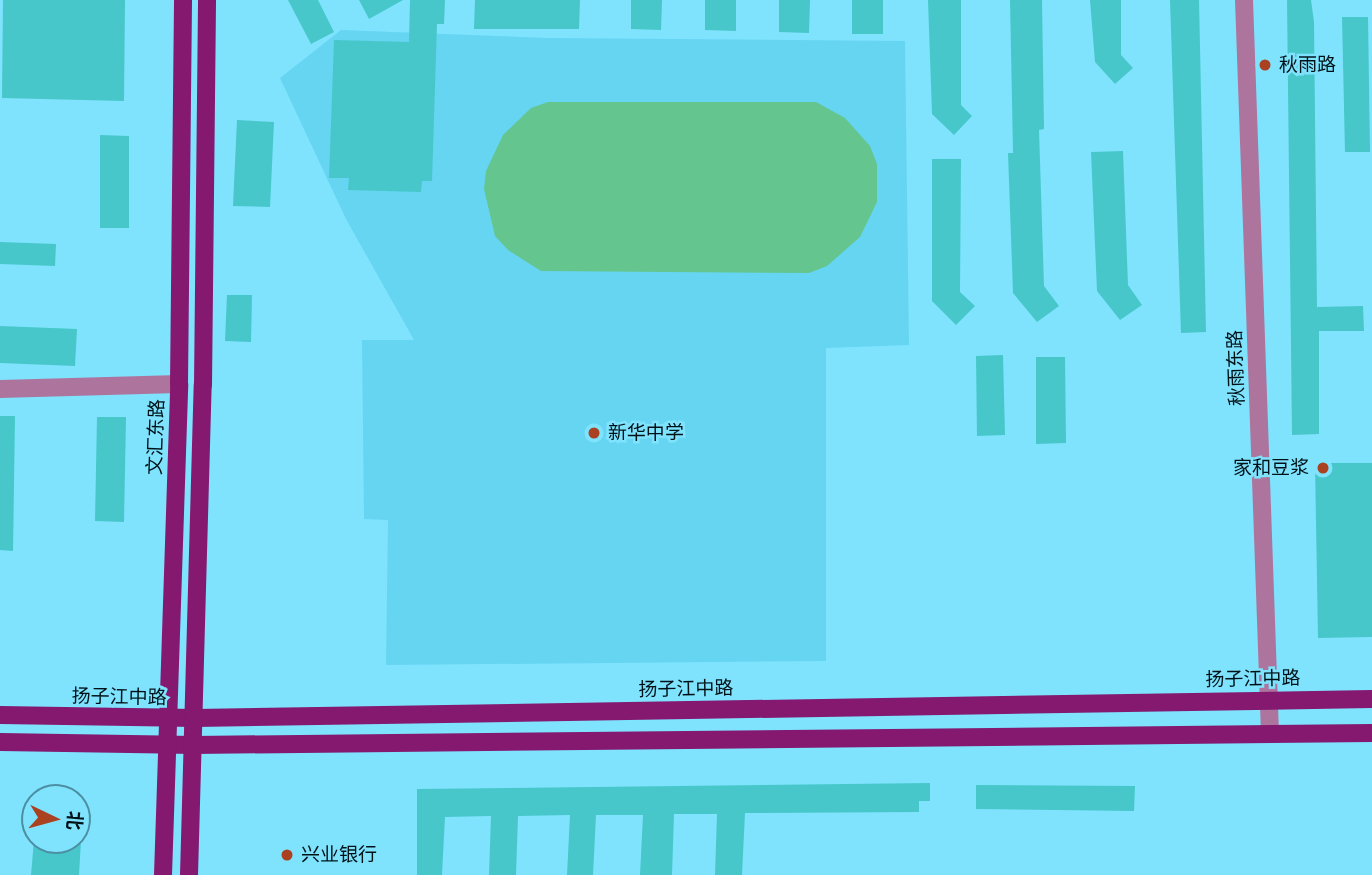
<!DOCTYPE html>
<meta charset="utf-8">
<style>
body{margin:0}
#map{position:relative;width:1372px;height:875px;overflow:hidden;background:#7fe3fe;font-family:Raleway,"Noto Sans SC",sans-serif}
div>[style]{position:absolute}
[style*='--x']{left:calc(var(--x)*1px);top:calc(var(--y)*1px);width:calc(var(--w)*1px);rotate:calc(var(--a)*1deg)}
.built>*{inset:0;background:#65d5f2}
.green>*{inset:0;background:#64c58f}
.building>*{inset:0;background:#47c7ca}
.minor>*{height:18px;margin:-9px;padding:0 9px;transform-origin:9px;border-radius:9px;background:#ad759e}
.major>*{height:18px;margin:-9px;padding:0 9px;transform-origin:9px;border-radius:9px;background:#84196f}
.dots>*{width:19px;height:19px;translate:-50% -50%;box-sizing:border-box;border:4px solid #7fe3fe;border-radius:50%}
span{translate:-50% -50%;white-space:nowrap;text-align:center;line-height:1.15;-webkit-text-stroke:5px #7fe3fe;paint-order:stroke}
.poi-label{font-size:19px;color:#001218}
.left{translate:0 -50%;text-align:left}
.right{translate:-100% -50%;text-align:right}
.street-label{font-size:19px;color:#001218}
.north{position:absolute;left:21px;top:784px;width:70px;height:70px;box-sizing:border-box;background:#7fe3fe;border:2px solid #4c8fa2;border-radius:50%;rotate:95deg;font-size:19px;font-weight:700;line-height:28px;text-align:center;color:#001218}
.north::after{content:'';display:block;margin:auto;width:24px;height:32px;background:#aa4222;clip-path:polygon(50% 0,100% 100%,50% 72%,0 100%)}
</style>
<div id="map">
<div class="built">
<div style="clip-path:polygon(341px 30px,548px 38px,905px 41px,909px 345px,826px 348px,826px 661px,386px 665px,388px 520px,364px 519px,362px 340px,414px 340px,346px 219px,280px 78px)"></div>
</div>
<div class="green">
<div style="clip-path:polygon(548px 102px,816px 102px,845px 118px,870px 146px,877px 164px,877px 202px,860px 237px,827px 266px,809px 273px,541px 271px,508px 250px,495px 236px,484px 189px,486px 171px,503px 135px,531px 108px)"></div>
</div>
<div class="building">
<div style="clip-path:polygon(3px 0,125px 0,124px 101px,2px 98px)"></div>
<div style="clip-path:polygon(288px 0,318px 0,334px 32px,311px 44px)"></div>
<div style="clip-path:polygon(359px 0,403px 0,369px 19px)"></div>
<div style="clip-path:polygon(410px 0,445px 0,444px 24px,437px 24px,432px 181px,422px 181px,421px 192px,348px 190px,349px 178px,329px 178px,334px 40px,409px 42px)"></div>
<div style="clip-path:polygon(475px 0,580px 0,579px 29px,474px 29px)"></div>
<div style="clip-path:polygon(631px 0,662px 0,661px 30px,631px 29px)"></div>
<div style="clip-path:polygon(705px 0,736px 0,736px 31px,705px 30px)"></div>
<div style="clip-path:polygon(779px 0,810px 0,809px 33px,779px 32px)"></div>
<div style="clip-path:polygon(852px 0,883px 0,883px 34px,852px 34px)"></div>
<div style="clip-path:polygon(928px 0,961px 0,961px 105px,972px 116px,954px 135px,932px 114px)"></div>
<div style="clip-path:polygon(1010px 0,1042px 0,1044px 129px,1039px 130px,1044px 286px,1059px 306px,1037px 322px,1013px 293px,1008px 153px,1013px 153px)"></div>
<div style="clip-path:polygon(1090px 0,1121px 0,1121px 55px,1133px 68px,1115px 84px,1095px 62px)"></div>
<div style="clip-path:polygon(1170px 0,1199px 0,1206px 332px,1181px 333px)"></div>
<div style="clip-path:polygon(1287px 0,1311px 0,1314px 22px,1317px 307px,1363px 306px,1364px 331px,1319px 331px,1319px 434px,1292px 435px)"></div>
<div style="clip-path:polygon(1342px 17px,1368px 17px,1370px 152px,1345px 152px)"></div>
<div style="clip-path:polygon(237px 120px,274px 122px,270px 207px,233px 206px)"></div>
<div style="clip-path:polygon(100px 135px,129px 136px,129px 228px,100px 228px)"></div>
<div style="clip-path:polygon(1123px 151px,1128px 285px,1142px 305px,1120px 320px,1097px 291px,1091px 152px)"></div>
<div style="clip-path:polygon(932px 159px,961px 159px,960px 292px,975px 306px,956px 325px,932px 301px)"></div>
<div style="clip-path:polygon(0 242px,56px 244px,55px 266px,0 264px)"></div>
<div style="clip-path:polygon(227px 295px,252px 295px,251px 342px,225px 341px)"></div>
<div style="clip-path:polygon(0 326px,77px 329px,75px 366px,0 363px)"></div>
<div style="clip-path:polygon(1003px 355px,1005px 435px,977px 436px,976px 356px)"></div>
<div style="clip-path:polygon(1036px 357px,1065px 357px,1066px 443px,1036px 444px)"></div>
<div style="clip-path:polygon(0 416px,15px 416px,13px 551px,0 550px)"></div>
<div style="clip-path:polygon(97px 417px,126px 417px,124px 522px,95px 521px)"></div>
<div style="clip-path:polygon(1315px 463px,1372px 463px,1372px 637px,1318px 638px)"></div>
<div style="clip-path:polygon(930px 783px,930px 801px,919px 801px,919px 812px,745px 813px,742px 875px,715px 875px,717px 814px,674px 814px,672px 875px,640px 875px,643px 815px,596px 815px,593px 875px,567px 875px,570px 815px,518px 816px,516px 875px,489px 875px,491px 816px,445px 817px,442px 875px,417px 875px,417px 789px)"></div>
<div style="clip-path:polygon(976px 785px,1135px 786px,1134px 811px,976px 809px)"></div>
<div style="clip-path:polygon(34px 840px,81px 840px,79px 875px,31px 875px)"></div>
</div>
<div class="minor">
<div style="--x:1244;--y:0;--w:734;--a:87.97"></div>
<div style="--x:0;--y:389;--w:179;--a:-1.6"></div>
</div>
<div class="major">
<div style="--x:0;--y:715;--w:195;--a:0.9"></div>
<div style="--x:195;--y:718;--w:1177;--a:-0.92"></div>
<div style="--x:0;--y:742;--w:194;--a:0.9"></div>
<div style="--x:194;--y:745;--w:1178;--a:-0.58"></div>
<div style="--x:163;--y:875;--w:491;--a:-88.1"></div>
<div style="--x:179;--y:384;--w:384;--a:-89.4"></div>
<div style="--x:189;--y:875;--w:490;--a:-88.4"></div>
<div style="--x:203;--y:385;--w:385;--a:-89.4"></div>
</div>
<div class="dots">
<div style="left:1265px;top:65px;background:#aa4222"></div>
<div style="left:594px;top:433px;background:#aa4222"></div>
<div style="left:1323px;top:468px;background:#aa4222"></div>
<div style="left:287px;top:855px;background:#aa4222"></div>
</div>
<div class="poi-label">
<span class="left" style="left:1279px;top:65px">秋雨路</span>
<span class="left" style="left:608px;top:433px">新华中学</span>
<span class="right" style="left:1309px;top:468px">家和豆浆</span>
<span class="left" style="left:301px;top:855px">兴业银行</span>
</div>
<div class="street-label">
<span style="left:1236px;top:368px;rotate:-92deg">秋雨东路</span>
<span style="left:156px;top:437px;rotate:-88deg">文汇东路</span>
<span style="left:1253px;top:679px;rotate:-1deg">扬子江中路</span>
<span style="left:686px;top:689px;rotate:-1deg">扬子江中路</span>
<span style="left:119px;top:697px;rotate:1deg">扬子江中路</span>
</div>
<div class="north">北</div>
</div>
